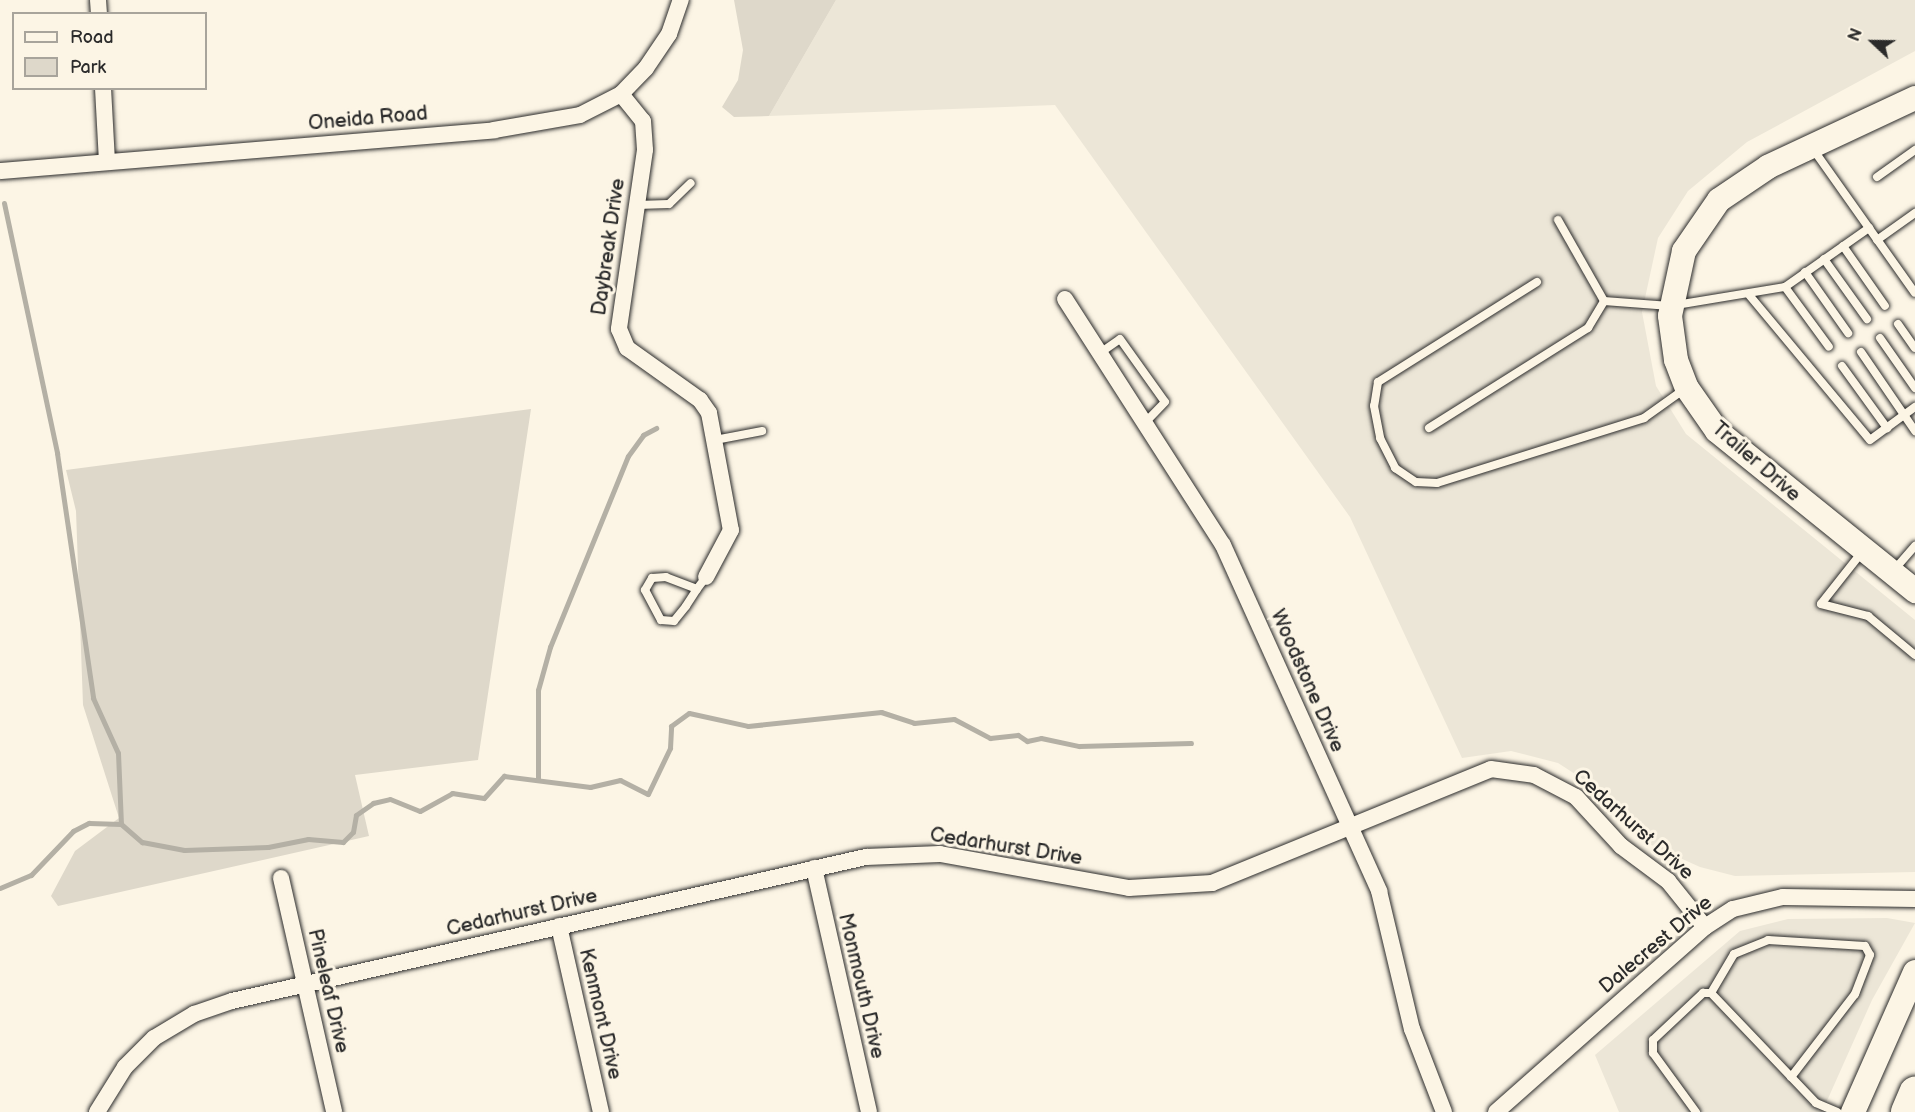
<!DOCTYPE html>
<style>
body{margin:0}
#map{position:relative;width:1915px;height:1112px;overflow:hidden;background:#fcf5e5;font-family:"Balsamiq Sans",sans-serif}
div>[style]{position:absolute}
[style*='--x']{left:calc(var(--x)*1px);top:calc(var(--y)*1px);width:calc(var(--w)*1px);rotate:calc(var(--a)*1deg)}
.built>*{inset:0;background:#ece6d7}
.green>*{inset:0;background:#ded8ca}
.stream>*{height:5px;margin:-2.5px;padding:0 2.5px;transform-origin:2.5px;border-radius:2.5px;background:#b4b0a5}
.roads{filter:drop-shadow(0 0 2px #2b2b2b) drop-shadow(0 0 2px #2b2b2b)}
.lane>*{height:8px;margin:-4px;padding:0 4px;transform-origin:4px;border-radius:4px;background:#fcf5e5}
.street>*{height:16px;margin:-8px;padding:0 8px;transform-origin:8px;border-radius:8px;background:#fcf5e5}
.secondary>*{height:24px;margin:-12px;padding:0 12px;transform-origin:12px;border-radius:12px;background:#fcf5e5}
.highway>*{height:32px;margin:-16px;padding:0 16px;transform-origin:16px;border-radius:16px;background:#fcf5e5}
span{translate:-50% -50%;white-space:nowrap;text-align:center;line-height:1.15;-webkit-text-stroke:6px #fcf5e5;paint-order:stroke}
.street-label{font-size:20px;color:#2b2b2b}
.legend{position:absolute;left:12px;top:12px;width:195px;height:78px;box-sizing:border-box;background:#fcf5e5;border:2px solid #a8a49b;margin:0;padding:8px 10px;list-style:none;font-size:18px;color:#2b2b2b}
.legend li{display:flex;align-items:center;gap:12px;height:30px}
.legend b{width:30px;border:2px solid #a8a49b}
.north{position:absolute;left:1843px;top:12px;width:60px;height:60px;-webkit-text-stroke:4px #fcf5e5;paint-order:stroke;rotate:292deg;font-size:16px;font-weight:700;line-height:24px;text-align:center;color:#2b2b2b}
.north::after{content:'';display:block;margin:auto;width:21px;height:27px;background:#2b2b2b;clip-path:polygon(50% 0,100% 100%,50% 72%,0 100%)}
</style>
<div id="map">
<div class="built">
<div style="clip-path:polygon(836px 0,1915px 0,1915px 51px,1747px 142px,1688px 191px,1658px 238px,1642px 312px,1656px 386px,1686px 434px,1915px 620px,1915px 872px,1735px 876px,1700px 867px,1649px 844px,1589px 783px,1558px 763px,1511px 751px,1462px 758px,1350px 517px,1055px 105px,769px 116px)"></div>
<div style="clip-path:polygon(1887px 918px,1915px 923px,1872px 1000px,1822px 1112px,1619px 1112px,1595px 1055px,1740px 931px,1788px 919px)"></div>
</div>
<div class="green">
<div style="clip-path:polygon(734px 0,836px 0,769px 116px,734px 117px,722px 107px,738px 80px,743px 50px)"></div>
<div style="clip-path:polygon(531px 409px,478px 760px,355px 775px,369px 836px,58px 906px,51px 896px,75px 851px,119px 818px,83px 705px,76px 511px,66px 470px)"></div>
</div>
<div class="stream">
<div style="--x:4;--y:203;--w:256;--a:78"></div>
<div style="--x:57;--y:453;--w:248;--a:81.6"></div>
<div style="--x:93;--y:698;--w:60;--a:65.6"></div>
<div style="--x:118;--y:753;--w:71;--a:87.6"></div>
<div style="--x:121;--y:824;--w:28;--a:41"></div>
<div style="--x:142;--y:842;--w:43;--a:10.8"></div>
<div style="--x:184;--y:850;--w:84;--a:-2"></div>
<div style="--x:268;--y:847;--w:41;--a:-11.3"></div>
<div style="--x:308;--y:839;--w:35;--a:5"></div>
<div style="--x:343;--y:842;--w:14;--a:-45"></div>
<div style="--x:353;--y:832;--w:17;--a:-80"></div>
<div style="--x:356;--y:815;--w:21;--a:-35"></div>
<div style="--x:373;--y:803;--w:17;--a:-13"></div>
<div style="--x:390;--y:799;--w:32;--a:22"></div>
<div style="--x:420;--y:811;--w:37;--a:-29"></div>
<div style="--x:452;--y:793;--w:32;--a:9"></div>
<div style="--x:484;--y:798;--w:30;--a:-48"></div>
<div style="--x:504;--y:776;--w:87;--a:7.3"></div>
<div style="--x:590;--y:787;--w:31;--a:-13"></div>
<div style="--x:620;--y:780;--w:31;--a:27"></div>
<div style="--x:648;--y:794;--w:51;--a:-64.4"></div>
<div style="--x:670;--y:748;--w:22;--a:-87"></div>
<div style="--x:671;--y:726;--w:22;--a:-36"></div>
<div style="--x:689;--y:713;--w:60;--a:12.4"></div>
<div style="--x:748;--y:726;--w:134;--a:-6"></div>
<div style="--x:881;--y:712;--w:35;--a:18"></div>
<div style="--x:914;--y:723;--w:40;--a:-5.7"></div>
<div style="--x:954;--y:719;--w:41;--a:27.8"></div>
<div style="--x:990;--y:738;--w:28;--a:-6"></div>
<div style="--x:1018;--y:735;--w:11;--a:34"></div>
<div style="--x:1027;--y:741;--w:14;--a:-12"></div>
<div style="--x:1041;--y:738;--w:39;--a:12"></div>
<div style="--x:1079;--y:746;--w:112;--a:-1.5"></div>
<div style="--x:538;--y:780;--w:90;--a:-90"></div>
<div style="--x:538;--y:690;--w:45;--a:-74.4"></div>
<div style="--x:550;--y:647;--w:206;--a:-67.8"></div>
<div style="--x:628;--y:456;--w:26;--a:-54"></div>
<div style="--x:643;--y:435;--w:15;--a:-28"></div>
<div style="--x:0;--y:888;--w:34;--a:-23"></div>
<div style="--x:31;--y:875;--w:61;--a:-46.3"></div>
<div style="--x:73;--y:831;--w:18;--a:-27"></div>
<div style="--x:89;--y:823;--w:32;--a:2"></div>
</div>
<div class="roads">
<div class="lane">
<div style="--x:1813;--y:149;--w:176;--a:54.7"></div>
<div style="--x:1877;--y:177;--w:47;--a:-35.4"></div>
<div style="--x:637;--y:205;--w:32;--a:-2"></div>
<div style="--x:669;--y:204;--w:30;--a:-44"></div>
<div style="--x:1558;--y:220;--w:93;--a:60.4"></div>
<div style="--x:1877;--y:240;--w:47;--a:-35.4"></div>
<div style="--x:1843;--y:246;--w:73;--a:55"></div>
<div style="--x:1824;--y:259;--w:74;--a:54.4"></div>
<div style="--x:1805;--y:272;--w:75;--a:54.8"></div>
<div style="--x:1537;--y:282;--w:188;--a:147.8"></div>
<div style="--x:1378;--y:382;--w:24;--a:99"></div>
<div style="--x:1374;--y:406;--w:33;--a:79"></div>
<div style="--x:1380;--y:438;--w:34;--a:63"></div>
<div style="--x:1395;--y:468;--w:25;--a:34"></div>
<div style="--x:1416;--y:482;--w:21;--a:3"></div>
<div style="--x:1437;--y:483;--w:217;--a:-17.4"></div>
<div style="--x:1644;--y:418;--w:52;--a:-35.5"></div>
<div style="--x:1785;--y:287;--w:74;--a:53.7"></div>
<div style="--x:1750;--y:296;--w:187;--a:50.2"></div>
<div style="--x:1870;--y:440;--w:56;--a:-36.3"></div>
<div style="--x:1898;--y:324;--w:29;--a:55"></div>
<div style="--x:1880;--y:338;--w:61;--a:55"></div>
<div style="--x:1861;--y:352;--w:96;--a:55.6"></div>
<div style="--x:1100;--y:353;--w:24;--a:-35"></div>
<div style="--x:1120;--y:339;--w:77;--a:54.5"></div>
<div style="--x:1165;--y:402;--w:28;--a:134"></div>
<div style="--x:1842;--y:366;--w:77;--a:54"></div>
<div style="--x:1429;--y:428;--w:188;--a:-32.2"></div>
<div style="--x:1588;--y:328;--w:31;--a:-59"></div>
<div style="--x:1604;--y:301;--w:66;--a:4.3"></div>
<div style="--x:1670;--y:306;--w:117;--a:-9.4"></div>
<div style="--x:1785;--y:287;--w:103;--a:-35.1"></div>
<div style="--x:715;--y:440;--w:48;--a:-10.8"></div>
<div style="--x:1862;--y:552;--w:66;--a:128.3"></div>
<div style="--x:1821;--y:604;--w:49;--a:14.3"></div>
<div style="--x:1868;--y:616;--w:61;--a:39.7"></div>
<div style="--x:1894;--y:570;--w:32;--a:-49"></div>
<div style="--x:697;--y:589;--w:33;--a:-159"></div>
<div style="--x:666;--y:577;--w:14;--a:176"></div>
<div style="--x:652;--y:578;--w:14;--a:120"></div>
<div style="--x:645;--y:590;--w:34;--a:62"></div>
<div style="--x:661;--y:620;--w:13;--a:4"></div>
<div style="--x:674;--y:621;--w:19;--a:-51"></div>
<div style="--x:686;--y:606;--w:20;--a:-57"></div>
<div style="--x:697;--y:589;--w:15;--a:-53"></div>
<div style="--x:1711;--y:993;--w:45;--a:-59.5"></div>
<div style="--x:1734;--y:954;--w:37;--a:-22"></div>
<div style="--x:1768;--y:940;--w:97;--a:3.5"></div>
<div style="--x:1865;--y:946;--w:10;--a:61"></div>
<div style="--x:1870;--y:955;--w:42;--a:111"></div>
<div style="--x:1855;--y:994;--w:105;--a:127.6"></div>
<div style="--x:1696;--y:1112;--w:73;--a:-126.1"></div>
<div style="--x:1653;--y:1053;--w:13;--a:-90"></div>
<div style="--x:1653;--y:1040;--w:69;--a:-43.2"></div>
<div style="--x:1703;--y:993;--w:8;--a:0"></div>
<div style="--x:1711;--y:993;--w:152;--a:46.3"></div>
<div style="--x:1816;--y:1103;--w:23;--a:23"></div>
</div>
<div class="street">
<div style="--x:98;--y:0;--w:14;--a:86"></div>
<div style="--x:103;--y:88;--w:74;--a:86.9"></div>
<div style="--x:621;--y:94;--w:35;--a:51"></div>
<div style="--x:643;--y:121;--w:29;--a:86"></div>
<div style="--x:645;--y:150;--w:181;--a:98.3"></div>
<div style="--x:619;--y:329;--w:21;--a:67"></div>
<div style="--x:627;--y:348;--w:90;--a:35.5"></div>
<div style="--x:700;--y:400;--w:16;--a:55"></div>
<div style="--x:709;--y:413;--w:119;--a:79.4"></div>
<div style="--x:731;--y:530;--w:53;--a:118"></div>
<div style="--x:0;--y:171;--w:496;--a:-4.7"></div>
<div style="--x:494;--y:130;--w:87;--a:-9.9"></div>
<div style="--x:580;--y:115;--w:46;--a:-27.1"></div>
<div style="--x:621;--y:94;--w:36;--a:-46"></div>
<div style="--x:646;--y:68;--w:41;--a:-55.9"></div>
<div style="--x:669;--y:34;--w:36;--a:-71"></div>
<div style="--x:1065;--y:299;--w:292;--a:57.3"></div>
<div style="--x:1223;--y:545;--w:380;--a:65.7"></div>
<div style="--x:1379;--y:891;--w:142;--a:76.6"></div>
<div style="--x:1412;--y:1029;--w:89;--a:68.9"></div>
<div style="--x:814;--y:868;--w:250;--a:77.3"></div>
<div style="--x:281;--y:878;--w:240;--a:77.2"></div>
<div style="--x:559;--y:926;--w:191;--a:77.3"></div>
<div style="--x:97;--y:1112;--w:53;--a:-58.1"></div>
<div style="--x:125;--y:1067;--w:41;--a:-45"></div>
<div style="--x:154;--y:1038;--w:47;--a:-31"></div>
<div style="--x:194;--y:1014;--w:40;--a:-18.9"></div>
<div style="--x:232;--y:1001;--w:650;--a:-12.8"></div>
<div style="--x:866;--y:857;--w:74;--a:-2.3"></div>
<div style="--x:940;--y:854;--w:192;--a:10.2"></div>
<div style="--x:1129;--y:888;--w:83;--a:-3.4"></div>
<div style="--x:1212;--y:883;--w:301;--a:-22.2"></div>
<div style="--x:1491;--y:769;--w:43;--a:7.9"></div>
<div style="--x:1534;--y:775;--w:47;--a:27.6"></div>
<div style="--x:1576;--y:797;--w:67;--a:47.4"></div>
<div style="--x:1621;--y:846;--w:59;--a:36.7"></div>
<div style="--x:1668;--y:881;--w:59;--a:51.2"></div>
<div style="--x:1496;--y:1112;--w:279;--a:-41.5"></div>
<div style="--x:1705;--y:927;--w:33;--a:-33"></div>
<div style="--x:1733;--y:909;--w:51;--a:-13.5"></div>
<div style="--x:1783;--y:897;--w:132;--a:0.9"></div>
</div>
<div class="secondary">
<div style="--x:1915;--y:98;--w:162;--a:154.9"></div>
<div style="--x:1768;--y:167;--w:59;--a:146"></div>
<div style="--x:1719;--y:200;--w:62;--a:124.5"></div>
<div style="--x:1684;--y:251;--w:66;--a:102.2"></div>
<div style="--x:1670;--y:316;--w:44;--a:82.2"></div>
<div style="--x:1676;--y:360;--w:30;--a:69"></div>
<div style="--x:1687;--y:388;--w:52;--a:55.1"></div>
<div style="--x:1717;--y:431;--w:255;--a:38.9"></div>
<div style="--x:1853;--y:1112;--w:153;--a:-66.1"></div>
</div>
<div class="highway">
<div style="--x:1907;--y:1112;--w:21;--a:-67"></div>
</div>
</div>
<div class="street-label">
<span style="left:368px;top:119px;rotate:-5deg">Oneida Road</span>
<span style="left:609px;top:247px;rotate:-82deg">Daybreak Drive</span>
<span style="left:1756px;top:462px;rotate:41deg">Trailer Drive</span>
<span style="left:1307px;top:681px;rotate:66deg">Woodstone Drive</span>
<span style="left:1633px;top:825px;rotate:42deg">Cedarhurst Drive</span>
<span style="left:1006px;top:847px;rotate:9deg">Cedarhurst Drive</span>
<span style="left:522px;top:913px;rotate:-13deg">Cedarhurst Drive</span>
<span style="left:1656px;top:945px;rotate:-40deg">Dalecrest Drive</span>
<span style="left:861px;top:986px;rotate:77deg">Monmouth Drive</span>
<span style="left:328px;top:991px;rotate:77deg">Pineleaf Drive</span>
<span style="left:600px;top:1014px;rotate:77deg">Kenmont Drive</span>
</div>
<ul class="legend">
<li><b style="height:8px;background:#fcf5e5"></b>Road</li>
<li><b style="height:16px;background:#ded8ca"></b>Park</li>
</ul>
<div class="north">N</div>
</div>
